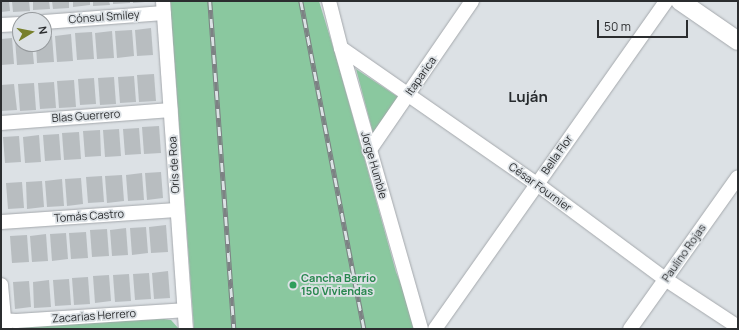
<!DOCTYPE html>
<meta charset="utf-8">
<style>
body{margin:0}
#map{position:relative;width:739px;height:330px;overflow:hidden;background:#dce1e5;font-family:Manrope,sans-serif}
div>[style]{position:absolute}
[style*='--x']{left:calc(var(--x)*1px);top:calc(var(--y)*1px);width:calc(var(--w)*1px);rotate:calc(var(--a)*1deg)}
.green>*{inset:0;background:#8ac89f}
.building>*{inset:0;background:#b8bdc0}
.roads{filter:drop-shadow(0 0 1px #a4a8ac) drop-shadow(0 0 1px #a4a8ac)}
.minor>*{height:14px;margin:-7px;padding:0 7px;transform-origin:7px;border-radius:7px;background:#fff}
.tertiary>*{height:18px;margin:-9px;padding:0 9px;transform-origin:9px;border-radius:9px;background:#fff}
.rail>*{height:4.5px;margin-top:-2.25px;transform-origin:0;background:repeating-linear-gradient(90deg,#dce1e5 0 9px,#7d8184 0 18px);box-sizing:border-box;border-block:1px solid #7d8184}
.dots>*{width:11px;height:11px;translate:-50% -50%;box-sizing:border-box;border:2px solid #dce1e5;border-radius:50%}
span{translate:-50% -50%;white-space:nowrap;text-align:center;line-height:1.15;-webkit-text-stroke:3.5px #dce1e5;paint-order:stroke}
.street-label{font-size:11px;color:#2b2d2f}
.leisure-label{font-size:11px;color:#27864d;font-weight:700}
.left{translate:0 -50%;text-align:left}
.district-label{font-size:15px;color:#272b2e;font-weight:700}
.frame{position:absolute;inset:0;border:2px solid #2b2d2f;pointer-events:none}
.north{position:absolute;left:12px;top:12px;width:40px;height:40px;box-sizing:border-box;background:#dce1e5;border:1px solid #95999c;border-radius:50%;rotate:80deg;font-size:11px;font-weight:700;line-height:16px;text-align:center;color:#2b2d2f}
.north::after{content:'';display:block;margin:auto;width:14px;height:18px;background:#78802c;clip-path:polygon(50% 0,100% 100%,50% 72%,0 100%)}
.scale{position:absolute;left:597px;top:20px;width:91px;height:18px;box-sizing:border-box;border:2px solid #2b2d2f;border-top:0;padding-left:5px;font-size:12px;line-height:14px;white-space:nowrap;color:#2b2d2f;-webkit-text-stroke:3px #dce1e5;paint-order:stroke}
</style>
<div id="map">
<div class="green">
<div style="clip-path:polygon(170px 1px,319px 1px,337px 60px,396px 272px,403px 289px,414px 329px,194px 329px)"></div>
<div style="clip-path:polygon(356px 69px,398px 97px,373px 133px)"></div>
<div style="clip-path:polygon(164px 319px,171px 320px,179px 329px,16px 329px,24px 325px)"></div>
</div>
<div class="building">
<div style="clip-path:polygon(1px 1px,9px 1px,10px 11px,1px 12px)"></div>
<div style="clip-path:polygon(12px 1px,29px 1px,30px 11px,13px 12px)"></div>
<div style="clip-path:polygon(33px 1px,49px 1px,50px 9px,33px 10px)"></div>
<div style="clip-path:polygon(52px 1px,69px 1px,69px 8px,53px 9px)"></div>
<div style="clip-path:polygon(73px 1px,90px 1px,90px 5px,73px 7px)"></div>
<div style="clip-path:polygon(93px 1px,109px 1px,110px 5px,93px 6px)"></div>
<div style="clip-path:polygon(113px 1px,130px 1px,130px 3px,113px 4px)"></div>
<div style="clip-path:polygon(133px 1px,145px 1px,145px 2px,133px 3px)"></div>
<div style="clip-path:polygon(151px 28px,153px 55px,137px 56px,135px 30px)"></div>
<div style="clip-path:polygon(132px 30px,134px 56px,117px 58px,115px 31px)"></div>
<div style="clip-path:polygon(112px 31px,114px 58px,97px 59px,95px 33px)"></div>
<div style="clip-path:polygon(92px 32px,94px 59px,77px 60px,75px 33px)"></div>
<div style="clip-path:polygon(71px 34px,73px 61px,57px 62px,55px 36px)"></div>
<div style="clip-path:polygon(44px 36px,52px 36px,54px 62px,37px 63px,36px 44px,44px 44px)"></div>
<div style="clip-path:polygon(12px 38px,14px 64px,1px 65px,1px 39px)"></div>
<div style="clip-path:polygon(20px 38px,20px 44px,32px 44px,34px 64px,17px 65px,15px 39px)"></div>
<div style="clip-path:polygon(154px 74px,156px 101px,139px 102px,137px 75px)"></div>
<div style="clip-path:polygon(134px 76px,136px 102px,120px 103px,118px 77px)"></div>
<div style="clip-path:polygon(114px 77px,116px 104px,100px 105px,98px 78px)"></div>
<div style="clip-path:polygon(94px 78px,96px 104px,80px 105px,78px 79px)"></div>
<div style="clip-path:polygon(74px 80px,76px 107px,59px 108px,57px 81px)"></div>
<div style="clip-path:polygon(54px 82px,56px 108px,40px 109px,38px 83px)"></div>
<div style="clip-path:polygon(34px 83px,36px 110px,20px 111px,18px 84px)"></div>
<div style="clip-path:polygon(14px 84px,17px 110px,1px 111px,1px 85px)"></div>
<div style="clip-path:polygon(159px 126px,161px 153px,144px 154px,142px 127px)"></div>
<div style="clip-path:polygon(139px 128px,141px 154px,125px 155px,123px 129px)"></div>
<div style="clip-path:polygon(119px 129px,121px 156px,105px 157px,103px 130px)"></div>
<div style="clip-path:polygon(100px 130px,101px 156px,85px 157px,83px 131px)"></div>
<div style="clip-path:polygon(79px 132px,81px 159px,64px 160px,62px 133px)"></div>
<div style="clip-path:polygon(59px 134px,61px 160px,45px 161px,43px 135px)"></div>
<div style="clip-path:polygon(39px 135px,41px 162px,25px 163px,23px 137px)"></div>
<div style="clip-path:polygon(19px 136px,21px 162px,5px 163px,3px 137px)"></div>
<div style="clip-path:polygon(161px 172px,163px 198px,147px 200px,145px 173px)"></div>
<div style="clip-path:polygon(142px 173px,144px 200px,128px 201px,126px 175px)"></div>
<div style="clip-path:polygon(122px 175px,124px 201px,107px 203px,105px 176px)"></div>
<div style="clip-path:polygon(102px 176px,104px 202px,88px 203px,86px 177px)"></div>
<div style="clip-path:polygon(81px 178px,83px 204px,67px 206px,65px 179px)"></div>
<div style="clip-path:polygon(62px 179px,64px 206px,47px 207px,45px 181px)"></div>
<div style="clip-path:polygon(42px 181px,44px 207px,27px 209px,26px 182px)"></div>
<div style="clip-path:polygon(22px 182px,24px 208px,8px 209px,6px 183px)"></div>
<div style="clip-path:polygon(166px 225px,168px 252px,151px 253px,149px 227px)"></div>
<div style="clip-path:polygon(146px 227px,148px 253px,132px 255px,130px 228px)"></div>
<div style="clip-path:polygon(126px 228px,128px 255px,112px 256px,110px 230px)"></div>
<div style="clip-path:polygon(107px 229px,109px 256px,92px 257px,90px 230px)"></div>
<div style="clip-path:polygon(86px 232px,88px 258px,71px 259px,69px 233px)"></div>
<div style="clip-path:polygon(66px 233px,68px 259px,52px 261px,50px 234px)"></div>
<div style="clip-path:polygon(46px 234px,48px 261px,32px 262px,30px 236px)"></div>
<div style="clip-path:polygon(27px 235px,29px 262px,12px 263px,10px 236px)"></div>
<div style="clip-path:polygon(168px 271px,170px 298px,154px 299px,152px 273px)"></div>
<div style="clip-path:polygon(149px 273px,151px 299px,135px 300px,133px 274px)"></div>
<div style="clip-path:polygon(129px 274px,131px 301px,115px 302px,113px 275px)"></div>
<div style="clip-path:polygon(109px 275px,111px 301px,95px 303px,93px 276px)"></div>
<div style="clip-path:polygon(88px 277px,90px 304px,74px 305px,72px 278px)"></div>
<div style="clip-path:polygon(69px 279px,71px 305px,55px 306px,53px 280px)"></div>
<div style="clip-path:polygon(49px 280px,51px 307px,34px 308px,33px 282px)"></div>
<div style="clip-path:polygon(29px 281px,31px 307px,15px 309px,13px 282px)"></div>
</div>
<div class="roads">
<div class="minor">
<div style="--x:163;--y:1;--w:329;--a:86"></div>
<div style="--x:329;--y:1;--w:49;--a:75.7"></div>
<div style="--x:341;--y:48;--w:292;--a:74.1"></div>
<div style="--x:44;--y:22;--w:120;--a:-4.3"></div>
<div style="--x:1;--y:25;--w:19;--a:-3"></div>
<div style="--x:341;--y:48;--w:239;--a:34.8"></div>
<div style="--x:537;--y:184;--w:159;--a:36.6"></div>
<div style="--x:665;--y:279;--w:87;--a:33.3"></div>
<div style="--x:1;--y:123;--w:170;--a:-4.4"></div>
<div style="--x:369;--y:151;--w:182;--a:-55.5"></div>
<div style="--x:1;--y:222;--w:176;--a:-3.9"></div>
<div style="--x:1;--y:285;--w:44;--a:84.8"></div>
<div style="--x:1;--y:320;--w:15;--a:4"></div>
<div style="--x:16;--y:321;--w:168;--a:-3.7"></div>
<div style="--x:435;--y:329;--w:401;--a:-54.8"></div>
<div style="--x:630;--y:329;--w:186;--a:-54.6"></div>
</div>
<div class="tertiary">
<div style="--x:680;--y:1;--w:70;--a:34.6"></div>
</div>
</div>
<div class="rail">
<div style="--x:210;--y:1;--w:329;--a:85.8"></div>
<div style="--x:301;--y:1;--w:334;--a:79.1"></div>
</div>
<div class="dots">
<div style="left:293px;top:285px;background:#2e9e5b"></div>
</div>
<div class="street-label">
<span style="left:104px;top:17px;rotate:-4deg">Cónsul Smiley</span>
<span style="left:421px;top:76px;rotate:-55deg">Itaparica</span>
<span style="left:86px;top:116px;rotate:-4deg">Blas Guerrero</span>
<span style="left:557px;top:155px;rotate:-55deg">Bella Flor</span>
<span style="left:174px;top:165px;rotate:-93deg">Oris de Roa</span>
<span style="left:374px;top:165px;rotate:74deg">Jorge Humble</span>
<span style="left:540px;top:187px;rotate:36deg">César Fournier</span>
<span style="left:89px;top:216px;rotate:-4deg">Tomás Castro</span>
<span style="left:684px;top:253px;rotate:-55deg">Paulino Rojas</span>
<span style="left:94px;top:316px;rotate:-4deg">Zacarias Herrero</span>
</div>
<div class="leisure-label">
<span class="left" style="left:301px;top:285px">Cancha Barrio<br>150 Viviendas</span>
</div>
<div class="district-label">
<span style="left:528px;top:97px">Luján</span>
</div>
<div class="frame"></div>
<div class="north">N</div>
<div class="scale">50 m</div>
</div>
